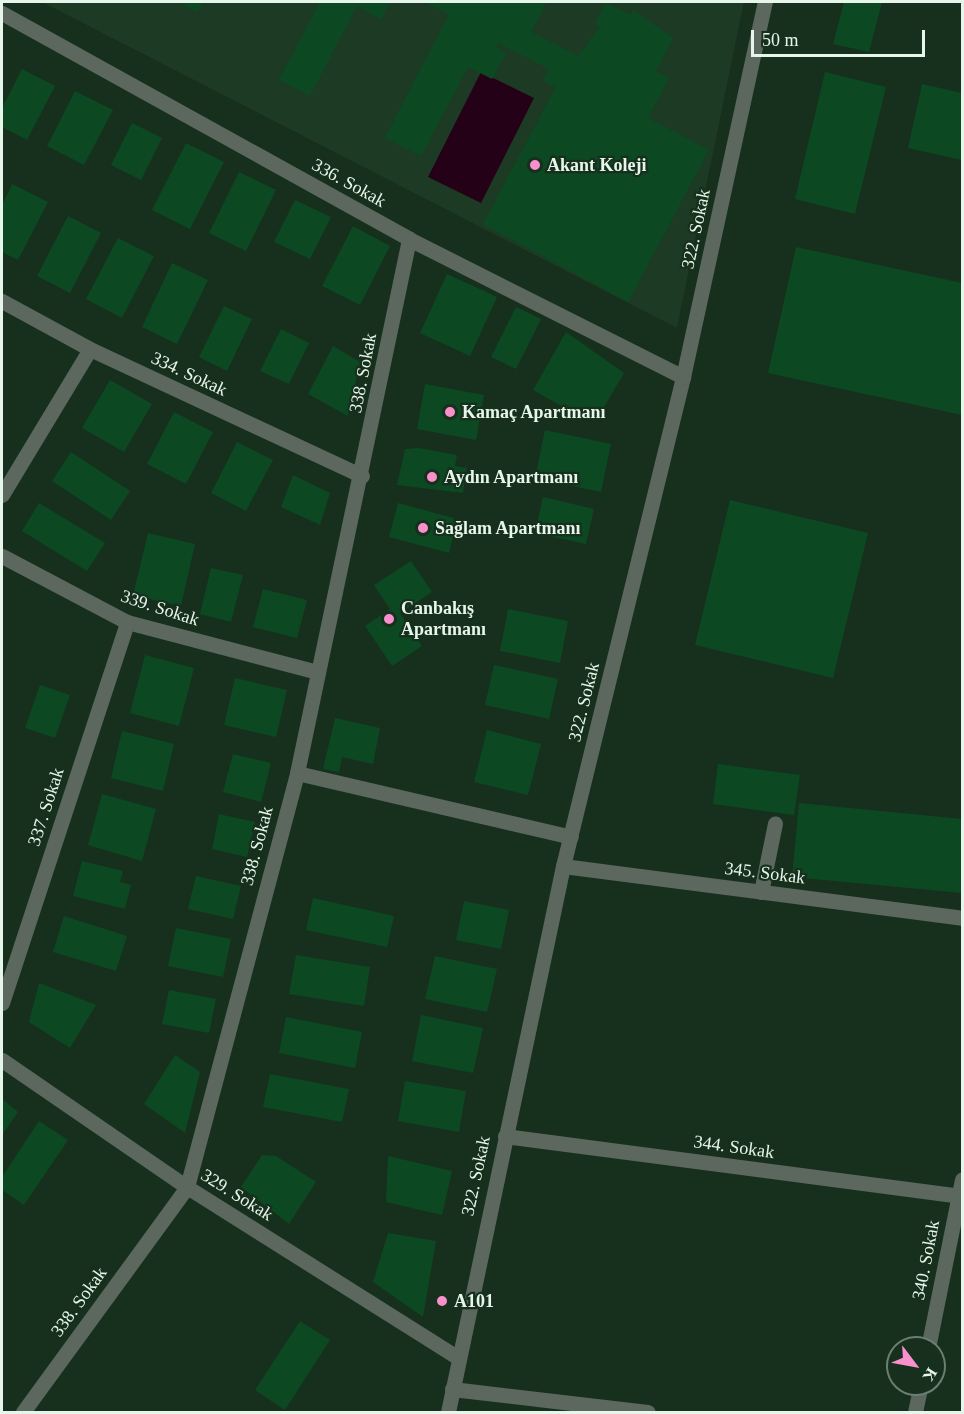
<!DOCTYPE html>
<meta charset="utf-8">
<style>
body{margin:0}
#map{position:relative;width:964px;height:1414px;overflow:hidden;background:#172f1d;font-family:Georgia,serif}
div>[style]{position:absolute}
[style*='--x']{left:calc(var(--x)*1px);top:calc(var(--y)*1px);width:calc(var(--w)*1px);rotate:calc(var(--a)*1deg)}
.built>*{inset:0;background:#1c3a24}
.water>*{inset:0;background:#250118}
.building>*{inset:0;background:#0c4922}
.minor>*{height:15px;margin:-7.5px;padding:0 7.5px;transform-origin:7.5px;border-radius:7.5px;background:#5c675e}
.dots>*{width:16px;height:16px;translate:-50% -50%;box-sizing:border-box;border:3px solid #172f1d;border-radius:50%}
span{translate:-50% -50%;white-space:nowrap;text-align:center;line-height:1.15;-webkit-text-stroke:4.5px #172f1d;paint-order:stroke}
.poi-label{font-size:18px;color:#e7f6ea;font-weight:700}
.left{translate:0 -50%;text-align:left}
.street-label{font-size:18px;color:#e7f6ea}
.frame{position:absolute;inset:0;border:3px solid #e7f6ea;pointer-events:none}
.north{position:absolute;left:886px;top:1336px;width:60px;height:60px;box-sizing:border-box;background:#172f1d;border:2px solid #6a7f6f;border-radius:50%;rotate:122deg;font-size:16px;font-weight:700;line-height:24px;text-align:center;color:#e7f6ea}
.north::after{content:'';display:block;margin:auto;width:21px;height:27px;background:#f890cc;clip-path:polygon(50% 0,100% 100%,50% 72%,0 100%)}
.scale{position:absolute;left:751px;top:30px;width:174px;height:27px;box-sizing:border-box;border:3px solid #e7f6ea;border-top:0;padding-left:8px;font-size:18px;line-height:21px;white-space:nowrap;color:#e7f6ea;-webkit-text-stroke:4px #172f1d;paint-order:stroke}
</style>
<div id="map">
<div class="built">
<div style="clip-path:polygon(42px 2px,744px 2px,677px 328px)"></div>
</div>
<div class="water">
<div style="clip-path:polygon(481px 72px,534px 98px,481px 203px,428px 177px)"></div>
</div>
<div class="building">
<div style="clip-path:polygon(178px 2px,203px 2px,198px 12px)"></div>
<div style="clip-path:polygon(320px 2px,390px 2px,381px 19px,357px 6px,310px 96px,279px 80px)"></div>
<div style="clip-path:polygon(424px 2px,547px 2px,531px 32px,578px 56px,600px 27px,595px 24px,606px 2px,631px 15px,633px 10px,673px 38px,656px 71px,669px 78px,648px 118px,709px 150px,628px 302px,483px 224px,556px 87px,543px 81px,549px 69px,498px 43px,496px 47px,506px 53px,492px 79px,468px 67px,421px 156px,385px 138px,449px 14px)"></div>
<div style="clip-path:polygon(844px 2px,882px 2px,869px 52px,833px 44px)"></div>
<div style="clip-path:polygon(22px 69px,55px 86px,27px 140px,2px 127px,2px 108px)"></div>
<div style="clip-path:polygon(825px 72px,886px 87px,855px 214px,795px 199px)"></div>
<div style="clip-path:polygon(922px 84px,962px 93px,962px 160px,908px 148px)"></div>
<div style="clip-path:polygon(75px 91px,113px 110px,84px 165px,47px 146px)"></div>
<div style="clip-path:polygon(132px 123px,162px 138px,141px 180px,111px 165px)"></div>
<div style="clip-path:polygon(186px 143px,224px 162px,190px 229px,152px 210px)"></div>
<div style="clip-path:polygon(239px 172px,276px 190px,246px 251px,209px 233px)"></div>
<div style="clip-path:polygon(12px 184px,48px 202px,18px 260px,2px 252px,2px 205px)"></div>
<div style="clip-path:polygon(295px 200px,331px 217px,310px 259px,274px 242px)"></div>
<div style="clip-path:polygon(68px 216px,101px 233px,70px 293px,37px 276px)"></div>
<div style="clip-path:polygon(353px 226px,390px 246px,360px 305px,322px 286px)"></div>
<div style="clip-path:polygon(118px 238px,154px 256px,122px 318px,86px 299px)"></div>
<div style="clip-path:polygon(796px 247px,962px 283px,962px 415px,768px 373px)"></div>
<div style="clip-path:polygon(172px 263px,208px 280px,177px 344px,142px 327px)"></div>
<div style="clip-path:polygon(447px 274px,497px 297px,470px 356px,420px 333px)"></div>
<div style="clip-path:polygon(224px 306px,252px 319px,227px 371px,199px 357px)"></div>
<div style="clip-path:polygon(516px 307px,541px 319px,516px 369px,491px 357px)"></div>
<div style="clip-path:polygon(281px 329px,309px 343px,289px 384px,260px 371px)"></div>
<div style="clip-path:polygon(566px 332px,624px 373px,600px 414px,561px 406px,533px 390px)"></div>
<div style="clip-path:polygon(333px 346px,360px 362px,348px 416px,308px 394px)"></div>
<div style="clip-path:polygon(110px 380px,152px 404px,124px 452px,82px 428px)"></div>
<div style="clip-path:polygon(425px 384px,484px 395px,476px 440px,417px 429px)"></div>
<div style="clip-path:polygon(174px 412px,213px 432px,186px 484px,147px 464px)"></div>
<div style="clip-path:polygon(545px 430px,611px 444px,601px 492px,535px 478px)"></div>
<div style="clip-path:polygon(237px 442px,273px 460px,246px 511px,211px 493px)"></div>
<div style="clip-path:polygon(419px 448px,457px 455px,455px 466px,467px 468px,463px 493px,397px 485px,405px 449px)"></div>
<div style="clip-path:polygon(71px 452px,130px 491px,111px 520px,52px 481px)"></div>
<div style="clip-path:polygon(293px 475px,330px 493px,320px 525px,281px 507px)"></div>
<div style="clip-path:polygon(543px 497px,594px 509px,586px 544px,535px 533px)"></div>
<div style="clip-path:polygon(730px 500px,868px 533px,833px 678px,695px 645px)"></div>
<div style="clip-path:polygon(39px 503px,105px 543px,87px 571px,22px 531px)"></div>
<div style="clip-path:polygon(398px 503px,457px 519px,449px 553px,389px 537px)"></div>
<div style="clip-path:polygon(148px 533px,195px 544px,181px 606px,133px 595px)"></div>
<div style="clip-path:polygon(411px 561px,432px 592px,400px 613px,422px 646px,392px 666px,365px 626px,390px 609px,374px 585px)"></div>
<div style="clip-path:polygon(211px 568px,243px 575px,231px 622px,200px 614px)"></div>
<div style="clip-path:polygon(263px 589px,307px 600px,297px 638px,253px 627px)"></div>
<div style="clip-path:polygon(508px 609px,568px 621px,560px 663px,500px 651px)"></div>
<div style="clip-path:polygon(145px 655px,194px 668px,179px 726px,130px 713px)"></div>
<div style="clip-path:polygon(494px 665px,558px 679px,549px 719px,485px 705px)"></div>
<div style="clip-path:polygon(235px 678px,287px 690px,276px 737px,224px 725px)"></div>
<div style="clip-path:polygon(40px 685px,70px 695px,55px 738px,25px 728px)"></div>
<div style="clip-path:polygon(335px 718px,380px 728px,373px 764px,342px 757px,339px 772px,323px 769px)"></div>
<div style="clip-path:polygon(487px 730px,541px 744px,528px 795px,474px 782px)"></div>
<div style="clip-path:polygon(122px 731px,174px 744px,163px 791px,111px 778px)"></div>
<div style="clip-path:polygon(233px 754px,271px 763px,261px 802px,223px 792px)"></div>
<div style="clip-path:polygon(718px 764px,800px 775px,794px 815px,713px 804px)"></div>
<div style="clip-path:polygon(102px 794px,156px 809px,142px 861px,88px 845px)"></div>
<div style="clip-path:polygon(799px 803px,962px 819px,962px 893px,792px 877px)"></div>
<div style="clip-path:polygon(219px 814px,255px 822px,247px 857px,212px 849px)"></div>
<div style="clip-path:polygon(82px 861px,123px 871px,120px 882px,131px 885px,125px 909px,73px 896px)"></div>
<div style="clip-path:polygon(196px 876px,241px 886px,233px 919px,188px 909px)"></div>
<div style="clip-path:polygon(313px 898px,394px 916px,387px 947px,306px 930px)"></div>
<div style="clip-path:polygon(464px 901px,509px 910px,501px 949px,456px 940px)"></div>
<div style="clip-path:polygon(64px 916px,127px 936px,116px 971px,53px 952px)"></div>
<div style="clip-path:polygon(176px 928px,231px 939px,223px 977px,168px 966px)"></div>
<div style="clip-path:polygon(296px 955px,370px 967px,364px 1006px,289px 994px)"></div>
<div style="clip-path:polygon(435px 956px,497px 969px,487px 1012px,425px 999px)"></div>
<div style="clip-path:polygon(39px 983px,96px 1005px,70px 1048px,29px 1022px)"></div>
<div style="clip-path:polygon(169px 990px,216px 999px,209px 1033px,162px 1024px)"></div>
<div style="clip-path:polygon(421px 1015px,483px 1028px,473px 1073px,412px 1061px)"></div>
<div style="clip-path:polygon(286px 1017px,362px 1032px,355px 1068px,279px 1053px)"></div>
<div style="clip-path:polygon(175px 1055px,200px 1072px,185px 1133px,144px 1104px)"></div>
<div style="clip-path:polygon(270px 1074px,349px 1089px,342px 1122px,263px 1107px)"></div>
<div style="clip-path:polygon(405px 1081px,466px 1091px,459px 1132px,398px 1121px)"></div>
<div style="clip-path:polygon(2px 1099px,18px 1112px,2px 1135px)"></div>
<div style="clip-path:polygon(39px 1121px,68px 1140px,24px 1205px,2px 1190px,2px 1177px)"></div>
<div style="clip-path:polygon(262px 1155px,276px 1156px,316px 1182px,289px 1224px,241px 1187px)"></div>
<div style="clip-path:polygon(388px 1156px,452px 1171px,442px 1215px,386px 1202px)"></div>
<div style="clip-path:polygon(388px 1233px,436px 1241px,423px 1317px,373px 1282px)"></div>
<div style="clip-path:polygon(300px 1321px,330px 1340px,285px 1410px,255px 1390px)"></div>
</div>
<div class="minor">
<div style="--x:2;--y:13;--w:466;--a:29"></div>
<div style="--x:409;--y:239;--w:307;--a:26.7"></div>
<div style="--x:2;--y:301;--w:100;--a:28.6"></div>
<div style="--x:90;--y:349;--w:300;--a:25"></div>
<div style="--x:2;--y:495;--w:170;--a:-58.9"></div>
<div style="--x:2;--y:556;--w:141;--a:27.8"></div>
<div style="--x:127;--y:622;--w:197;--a:14.7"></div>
<div style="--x:297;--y:773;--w:281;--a:13.1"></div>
<div style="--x:563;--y:866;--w:402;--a:7.4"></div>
<div style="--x:761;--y:892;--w:70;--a:-78.5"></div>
<div style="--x:2;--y:1003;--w:401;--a:-71.8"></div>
<div style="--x:2;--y:1060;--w:224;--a:34.5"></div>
<div style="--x:187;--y:1187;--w:319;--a:32.2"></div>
<div style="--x:505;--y:1136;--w:458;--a:7.5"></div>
<div style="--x:928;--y:1348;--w:172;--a:-78.6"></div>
<div style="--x:452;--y:1389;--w:197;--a:6.7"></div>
<div style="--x:23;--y:1412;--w:278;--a:-53.9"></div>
<div style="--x:187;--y:1187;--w:428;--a:-75.1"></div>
<div style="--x:297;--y:773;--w:546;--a:-78.15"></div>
<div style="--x:448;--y:1412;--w:558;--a:-78.11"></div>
<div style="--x:563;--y:866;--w:504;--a:-76.21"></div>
<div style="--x:683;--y:377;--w:384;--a:-77.7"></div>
<div style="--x:915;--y:1412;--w:29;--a:-78"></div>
</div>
<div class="dots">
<div style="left:535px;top:165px;background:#f890cc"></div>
<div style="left:450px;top:412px;background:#f890cc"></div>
<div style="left:432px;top:477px;background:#f890cc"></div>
<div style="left:423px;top:528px;background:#f890cc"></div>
<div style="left:389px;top:619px;background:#f890cc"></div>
<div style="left:442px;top:1301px;background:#f890cc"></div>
</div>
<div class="poi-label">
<span class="left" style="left:547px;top:165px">Akant Koleji</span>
<span class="left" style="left:462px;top:412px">Kamaç Apartmanı</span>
<span class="left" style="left:444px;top:477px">Aydın Apartmanı</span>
<span class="left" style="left:435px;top:528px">Sağlam Apartmanı</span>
<span class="left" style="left:401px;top:619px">Canbakış<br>Apartmanı</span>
<span class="left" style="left:454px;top:1301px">A101</span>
</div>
<div class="street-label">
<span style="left:349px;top:183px;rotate:29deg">336. Sokak</span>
<span style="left:696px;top:229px;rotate:-78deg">322. Sokak</span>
<span style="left:363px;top:373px;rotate:-79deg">338. Sokak</span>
<span style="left:189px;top:374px;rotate:25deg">334. Sokak</span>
<span style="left:160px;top:608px;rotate:18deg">339. Sokak</span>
<span style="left:584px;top:702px;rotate:-76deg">322. Sokak</span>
<span style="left:46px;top:807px;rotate:-72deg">337. Sokak</span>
<span style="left:257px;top:846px;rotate:-75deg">338. Sokak</span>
<span style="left:765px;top:873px;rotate:7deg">345. Sokak</span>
<span style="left:734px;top:1147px;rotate:8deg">344. Sokak</span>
<span style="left:476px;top:1176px;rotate:-78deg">322. Sokak</span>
<span style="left:237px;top:1195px;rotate:32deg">329. Sokak</span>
<span style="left:926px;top:1260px;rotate:-79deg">340. Sokak</span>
<span style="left:79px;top:1302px;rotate:-54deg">338. Sokak</span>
</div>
<div class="frame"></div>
<div class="north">K</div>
<div class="scale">50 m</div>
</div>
